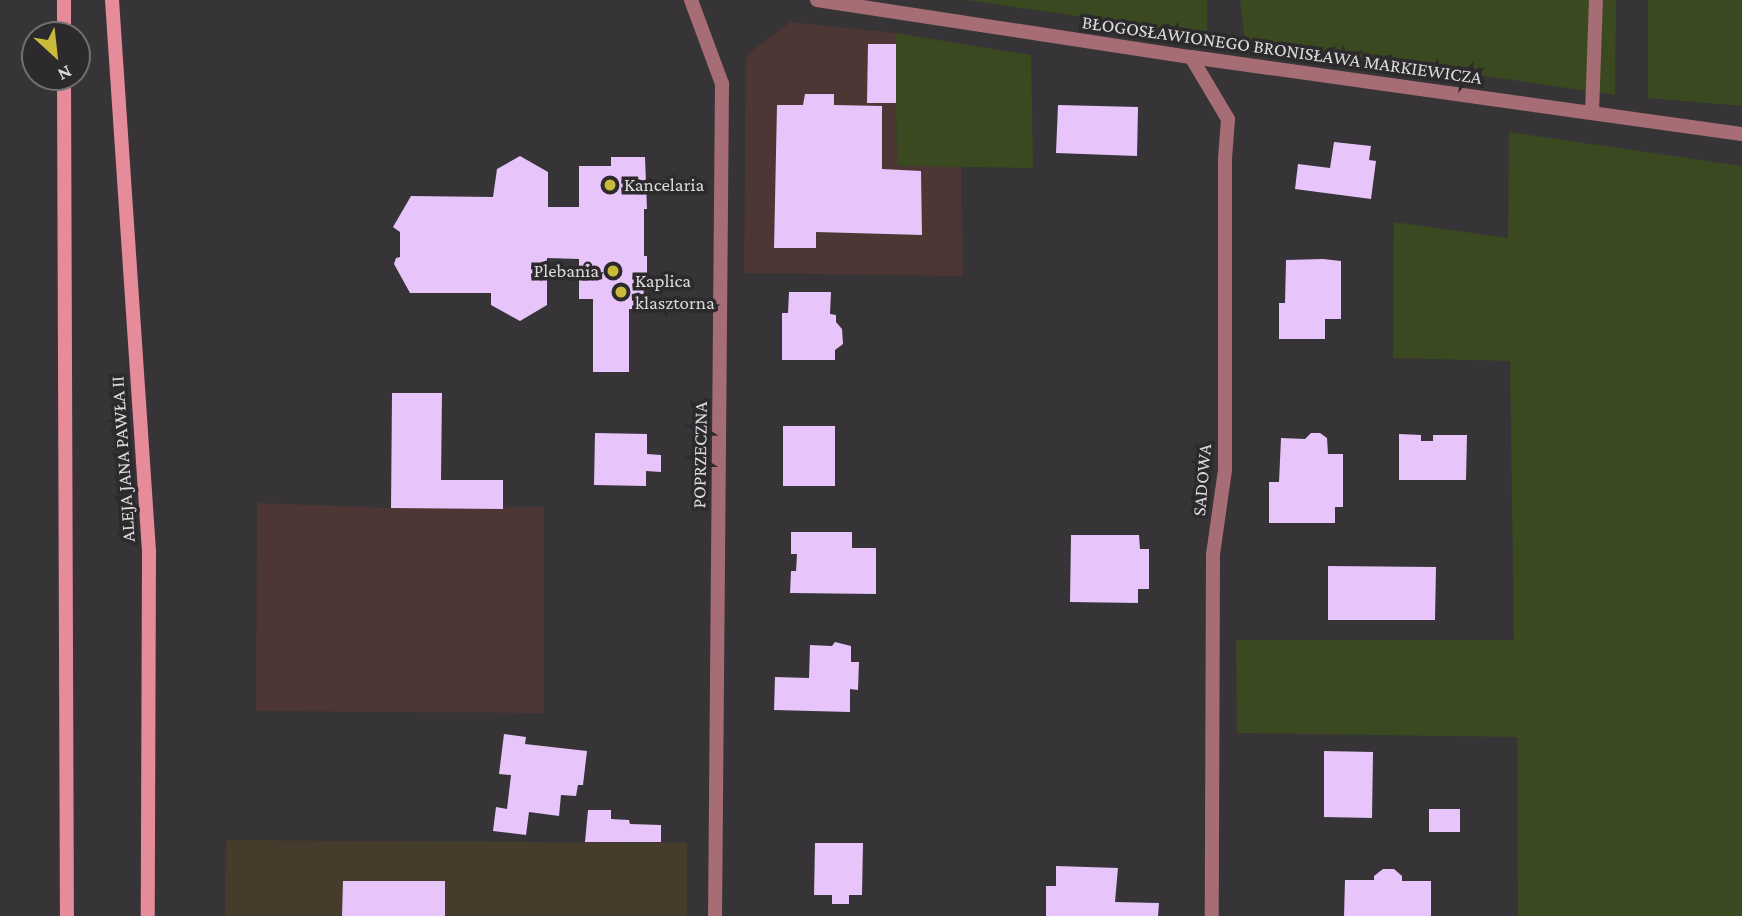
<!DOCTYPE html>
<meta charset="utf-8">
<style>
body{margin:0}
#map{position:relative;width:1742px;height:916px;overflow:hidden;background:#363437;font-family:"Crimson Pro",serif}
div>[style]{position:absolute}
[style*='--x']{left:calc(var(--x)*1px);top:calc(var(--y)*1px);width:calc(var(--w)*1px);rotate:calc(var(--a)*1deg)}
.industrial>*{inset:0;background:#4c3734}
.education>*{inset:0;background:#453c2b}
.green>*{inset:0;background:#3a491f}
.building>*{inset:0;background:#e7c4fa}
.lane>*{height:14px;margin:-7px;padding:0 7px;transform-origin:7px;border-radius:7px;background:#a66d75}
.street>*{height:14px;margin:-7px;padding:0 7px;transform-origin:7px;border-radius:7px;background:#a66d75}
.secondary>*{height:14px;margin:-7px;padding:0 7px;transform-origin:7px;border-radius:7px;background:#e58b99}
.dots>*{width:19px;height:19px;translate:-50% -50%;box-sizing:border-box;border:4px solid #2c2a2d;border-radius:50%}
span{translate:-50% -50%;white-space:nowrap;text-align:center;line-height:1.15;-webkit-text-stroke:7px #2c2a2d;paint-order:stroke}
.street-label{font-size:19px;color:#dbdadc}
.poi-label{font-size:19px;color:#dbdadc}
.left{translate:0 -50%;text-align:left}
.right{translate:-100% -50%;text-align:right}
.north{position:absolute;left:21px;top:21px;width:70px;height:70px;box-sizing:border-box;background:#2c2a2d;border:2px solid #727073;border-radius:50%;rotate:153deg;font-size:19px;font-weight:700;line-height:28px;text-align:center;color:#dbdadc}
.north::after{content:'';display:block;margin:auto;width:24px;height:32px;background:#caba3a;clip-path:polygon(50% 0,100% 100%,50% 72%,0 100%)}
</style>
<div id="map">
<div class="industrial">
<div style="clip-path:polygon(790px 22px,895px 33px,897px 165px,961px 167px,963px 276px,744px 273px,746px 56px)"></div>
<div style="clip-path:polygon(257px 503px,391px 508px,544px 507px,544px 713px,256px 711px)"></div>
</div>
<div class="education">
<div style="clip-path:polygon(226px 840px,687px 843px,687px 916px,225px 916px)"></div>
</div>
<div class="green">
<div style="clip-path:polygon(967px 0,1207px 0,1207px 35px,994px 4px)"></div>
<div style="clip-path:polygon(1240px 0,1616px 0,1615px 95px,1245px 41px)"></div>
<div style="clip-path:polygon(1648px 0,1742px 0,1742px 106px,1648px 98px)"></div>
<div style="clip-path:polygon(895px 33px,1031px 55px,1033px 168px,897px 166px)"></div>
<div style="clip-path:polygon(1509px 132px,1742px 166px,1742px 916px,1518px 916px,1517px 737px,1237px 733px,1236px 640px,1514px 640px,1510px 361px,1393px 358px,1394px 222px,1508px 238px)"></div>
</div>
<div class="building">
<div style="clip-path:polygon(868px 44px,896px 44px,896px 103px,867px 103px)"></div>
<div style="clip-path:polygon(805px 94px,834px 94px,834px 105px,882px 106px,882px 169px,921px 171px,922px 235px,816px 232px,816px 248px,774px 248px,777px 105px,803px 105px)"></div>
<div style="clip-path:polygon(1058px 105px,1138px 107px,1137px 156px,1056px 153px)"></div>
<div style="clip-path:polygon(1334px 142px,1371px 146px,1369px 160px,1376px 161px,1371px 199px,1295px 189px,1298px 164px,1330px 168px)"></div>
<div style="clip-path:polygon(520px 156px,548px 172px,548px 207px,579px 207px,579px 166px,611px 166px,611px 157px,645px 157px,647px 209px,644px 209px,644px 256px,647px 256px,647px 284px,644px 284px,643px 309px,629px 309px,629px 372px,593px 372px,593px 299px,579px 299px,579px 259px,547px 258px,547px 305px,520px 321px,491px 305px,491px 293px,410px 293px,394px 264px,396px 258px,400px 257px,400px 232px,393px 227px,411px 196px,493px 197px,497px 169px)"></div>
<div style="clip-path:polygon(1323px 259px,1341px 261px,1341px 319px,1325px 319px,1325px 339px,1279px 339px,1279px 303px,1285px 303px,1286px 260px)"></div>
<div style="clip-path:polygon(789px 292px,831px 292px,830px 314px,836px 315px,836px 322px,842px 329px,843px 344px,835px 350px,835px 360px,782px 360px,782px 313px,788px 313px)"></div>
<div style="clip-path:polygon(392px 393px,442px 393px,441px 480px,503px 480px,503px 509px,391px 508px)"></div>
<div style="clip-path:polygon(783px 426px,835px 426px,835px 486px,783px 486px)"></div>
<div style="clip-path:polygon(595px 433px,647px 434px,647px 454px,661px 455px,661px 472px,646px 471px,646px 486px,594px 485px)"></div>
<div style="clip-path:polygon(1311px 433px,1320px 433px,1327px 438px,1328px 454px,1343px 454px,1343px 507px,1335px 507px,1335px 523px,1269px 523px,1269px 482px,1279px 482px,1281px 438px,1305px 439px)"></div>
<div style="clip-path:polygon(1399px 434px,1421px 435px,1421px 441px,1433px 441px,1433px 435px,1467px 435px,1466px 480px,1399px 480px)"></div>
<div style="clip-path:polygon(791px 532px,852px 532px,852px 548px,876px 548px,876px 594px,790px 593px,791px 571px,796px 571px,797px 554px,791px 554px)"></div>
<div style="clip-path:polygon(1071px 535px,1139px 535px,1140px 549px,1149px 549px,1149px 589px,1138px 589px,1138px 603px,1070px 602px)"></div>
<div style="clip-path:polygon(1328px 566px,1436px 567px,1435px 620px,1328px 620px)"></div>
<div style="clip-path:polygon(835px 642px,851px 646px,851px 662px,859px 662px,858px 690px,850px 689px,850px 712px,774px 710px,775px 677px,809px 678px,810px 645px,832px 646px)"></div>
<div style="clip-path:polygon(504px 734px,526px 737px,525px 744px,587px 751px,583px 785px,578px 785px,576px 796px,561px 795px,559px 816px,529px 812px,526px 835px,493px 831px,496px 807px,507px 809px,511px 775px,499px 774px)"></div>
<div style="clip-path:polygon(1324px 751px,1373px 752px,1372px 818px,1324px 817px)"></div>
<div style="clip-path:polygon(1429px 809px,1460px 809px,1460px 832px,1429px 832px)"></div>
<div style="clip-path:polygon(588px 810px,611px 810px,611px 819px,629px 820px,630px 824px,661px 825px,661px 842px,585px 842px)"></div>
<div style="clip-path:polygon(815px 843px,863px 843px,862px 895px,849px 895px,849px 904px,832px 904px,832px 895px,814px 895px)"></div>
<div style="clip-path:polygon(1056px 866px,1118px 868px,1115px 902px,1159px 903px,1158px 916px,1046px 916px,1046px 886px,1056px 886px)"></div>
<div style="clip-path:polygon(1383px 869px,1394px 869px,1402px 876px,1402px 881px,1431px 881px,1431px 916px,1344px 916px,1345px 880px,1374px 880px,1374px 876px)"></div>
<div style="clip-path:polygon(343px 881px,445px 881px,445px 916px,342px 916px)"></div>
</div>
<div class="lane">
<div style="--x:1592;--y:113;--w:113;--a:-88"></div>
</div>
<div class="street">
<div style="--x:691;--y:0;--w:90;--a:69.7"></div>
<div style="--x:722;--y:84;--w:832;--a:90.48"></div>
<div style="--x:817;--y:0;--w:378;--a:8.7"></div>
<div style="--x:1191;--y:57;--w:556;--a:7.96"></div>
<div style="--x:1191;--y:57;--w:72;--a:59.2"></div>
<div style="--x:1228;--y:119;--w:40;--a:94.3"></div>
<div style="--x:1225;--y:159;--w:311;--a:90"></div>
<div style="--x:1225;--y:470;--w:85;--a:98.1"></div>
<div style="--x:1213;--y:554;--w:362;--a:90.2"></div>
</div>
<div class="secondary">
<div style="--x:64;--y:0;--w:35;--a:90"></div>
<div style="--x:112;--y:0;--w:552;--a:86.16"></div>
<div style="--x:149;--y:551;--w:365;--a:90.2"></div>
<div style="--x:64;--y:77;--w:839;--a:89.8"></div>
</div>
<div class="dots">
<div style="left:610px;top:185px;background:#caba3a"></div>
<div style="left:613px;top:271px;background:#caba3a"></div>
<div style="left:621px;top:292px;background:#caba3a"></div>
</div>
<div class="street-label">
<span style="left:1282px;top:50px;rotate:8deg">BŁOGOSŁAWIONEGO BRONISŁAWA MARKIEWICZA</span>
<span style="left:700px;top:455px;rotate:-89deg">POPRZECZNA</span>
<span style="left:123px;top:459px;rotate:-94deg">ALEJA JANA PAWŁA II</span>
<span style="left:1202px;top:480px;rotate:-85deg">SADOWA</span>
</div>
<div class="poi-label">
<span class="left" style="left:624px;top:185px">Kancelaria</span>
<span class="right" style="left:599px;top:271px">Plebania</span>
<span class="left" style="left:635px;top:292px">Kaplica<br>klasztorna</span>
</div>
<div class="north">N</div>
</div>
